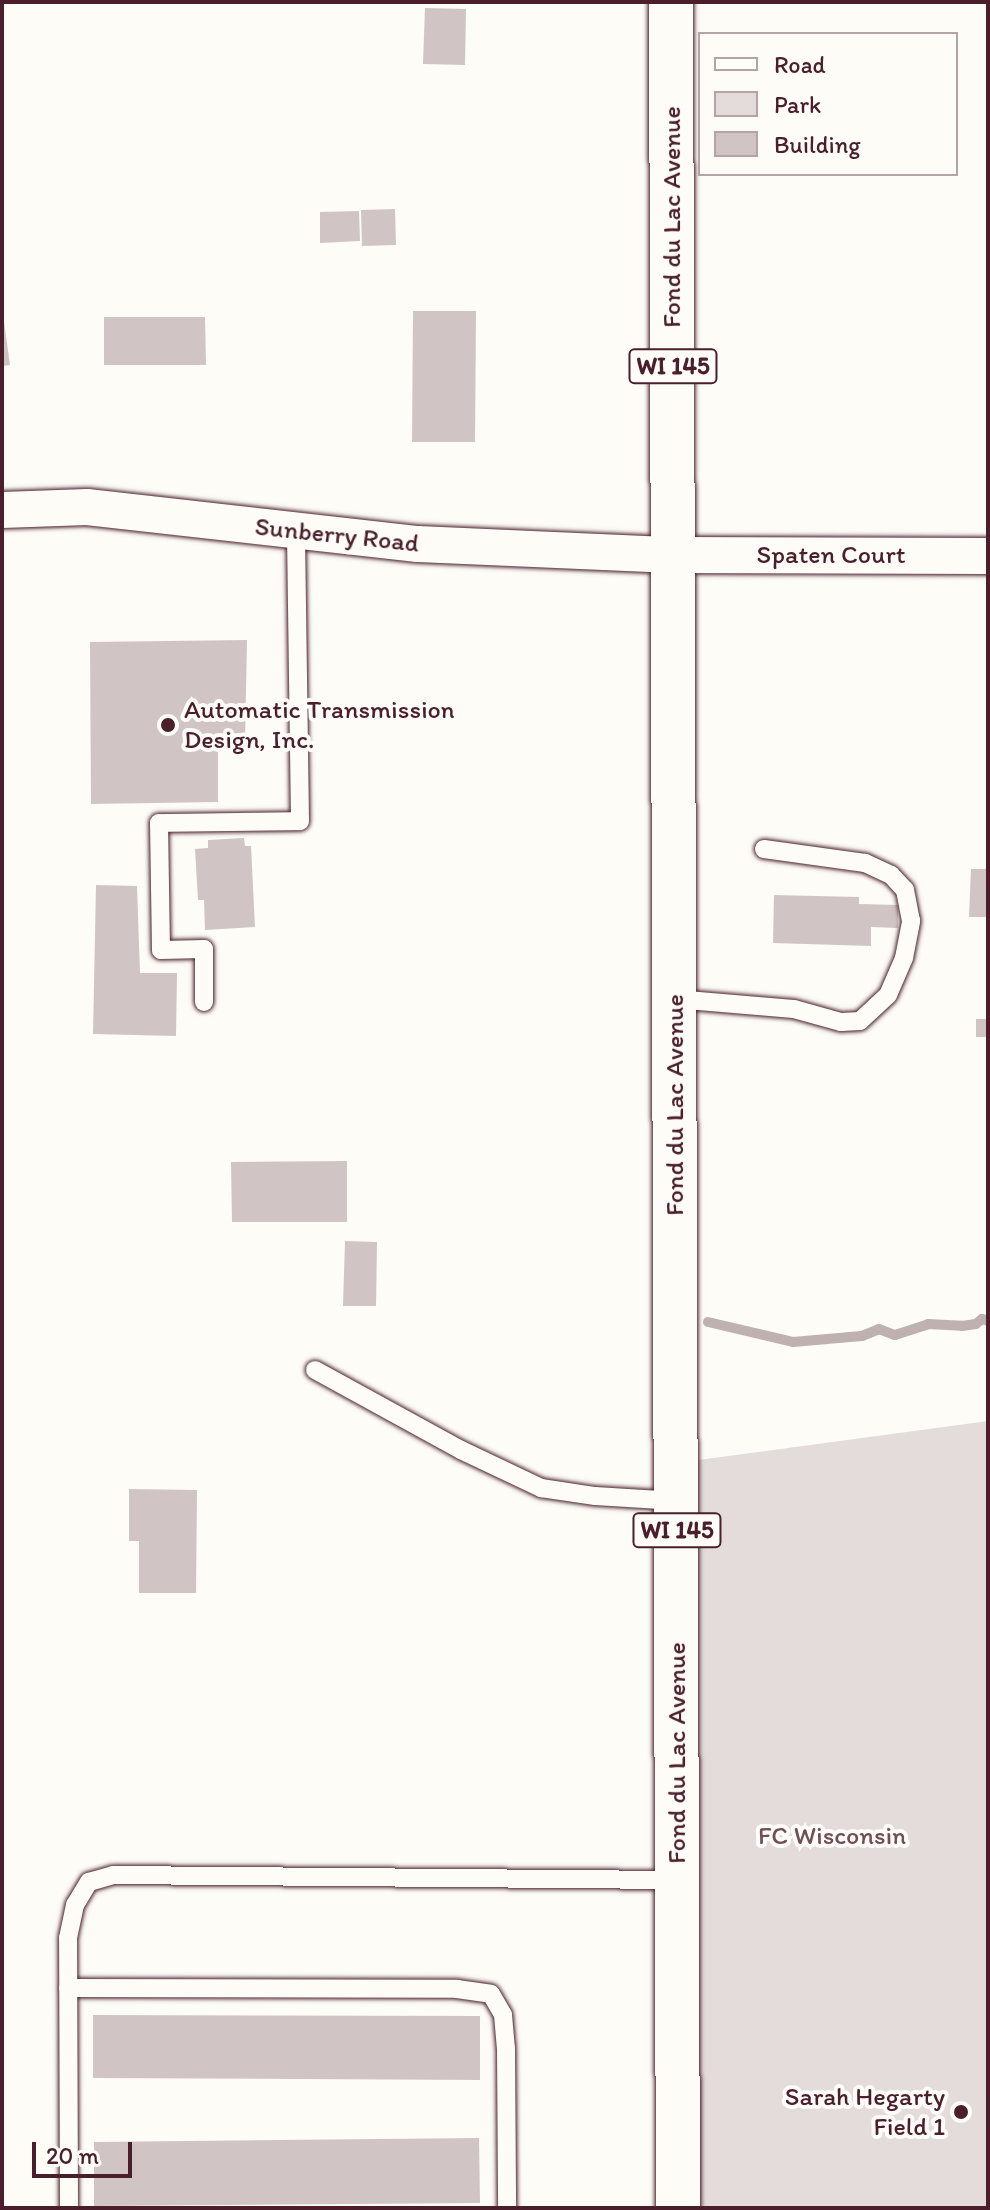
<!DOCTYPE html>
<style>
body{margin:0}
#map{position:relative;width:990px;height:2210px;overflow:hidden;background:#fdfcf7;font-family:Itim,sans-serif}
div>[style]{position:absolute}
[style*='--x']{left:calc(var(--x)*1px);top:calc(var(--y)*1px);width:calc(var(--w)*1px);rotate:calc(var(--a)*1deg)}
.green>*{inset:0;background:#e3dcda}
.stream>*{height:10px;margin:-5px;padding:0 5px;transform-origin:5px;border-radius:5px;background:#c0b1b1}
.building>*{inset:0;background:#d0c5c4}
.roads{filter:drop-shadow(0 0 2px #4a1f2b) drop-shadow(0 0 2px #4a1f2b)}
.lane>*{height:18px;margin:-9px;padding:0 9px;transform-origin:9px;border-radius:9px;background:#fdfcf7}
.street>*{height:36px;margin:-18px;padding:0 18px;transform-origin:18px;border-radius:18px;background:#fdfcf7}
.primary>*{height:44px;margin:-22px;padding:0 22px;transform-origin:22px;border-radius:22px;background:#fdfcf7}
.dots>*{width:22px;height:22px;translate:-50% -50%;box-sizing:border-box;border:4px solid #fdfcf7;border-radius:50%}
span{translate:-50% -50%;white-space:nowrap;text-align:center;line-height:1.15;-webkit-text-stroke:8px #fdfcf7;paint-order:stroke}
.shield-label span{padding:2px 6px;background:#fdfcf7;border:2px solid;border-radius:6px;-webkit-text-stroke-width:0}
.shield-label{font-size:24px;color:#4a1f2b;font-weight:700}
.street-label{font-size:26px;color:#4a1f2b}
.poi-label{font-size:26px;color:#4a1f2b}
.left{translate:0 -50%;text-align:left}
.right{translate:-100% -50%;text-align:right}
.park-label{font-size:26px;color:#704e57}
.frame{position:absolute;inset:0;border:4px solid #4a1f2b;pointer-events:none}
.legend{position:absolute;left:698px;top:32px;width:260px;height:144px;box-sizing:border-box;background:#fdfcf7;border:2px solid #b5a4a5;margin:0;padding:10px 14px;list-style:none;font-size:24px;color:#4a1f2b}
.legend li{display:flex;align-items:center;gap:16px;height:40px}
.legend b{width:40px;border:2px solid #b5a4a5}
.scale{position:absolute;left:32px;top:2142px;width:100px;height:36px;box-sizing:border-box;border:4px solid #4a1f2b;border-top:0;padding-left:10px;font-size:24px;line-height:28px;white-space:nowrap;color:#4a1f2b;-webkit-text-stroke:6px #fdfcf7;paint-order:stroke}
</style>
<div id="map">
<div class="green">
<div style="clip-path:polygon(988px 1421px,988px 2208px,677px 2208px,676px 1463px)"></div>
</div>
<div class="stream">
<div style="--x:708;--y:1322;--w:87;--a:13.2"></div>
<div style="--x:793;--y:1342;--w:69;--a:-5"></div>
<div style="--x:862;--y:1336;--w:18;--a:-22"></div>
<div style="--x:879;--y:1329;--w:17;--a:21"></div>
<div style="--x:895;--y:1335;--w:35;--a:-18"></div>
<div style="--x:928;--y:1324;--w:34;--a:3"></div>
<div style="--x:962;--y:1326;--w:14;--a:-8"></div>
<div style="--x:976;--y:1324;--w:8;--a:-40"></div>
<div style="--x:982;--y:1319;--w:6;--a:18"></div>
</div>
<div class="building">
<div style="clip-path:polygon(425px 8px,466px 9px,465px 65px,423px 64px)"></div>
<div style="clip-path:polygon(395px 209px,396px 245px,362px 246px,361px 210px)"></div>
<div style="clip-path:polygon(359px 211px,360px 241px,320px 243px,320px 212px)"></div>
<div style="clip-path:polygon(2px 307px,10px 365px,2px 366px)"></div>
<div style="clip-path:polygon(413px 311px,476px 311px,475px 442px,412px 442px)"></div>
<div style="clip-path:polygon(104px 317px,205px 317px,206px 365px,104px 365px)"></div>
<div style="clip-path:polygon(247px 640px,245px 741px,218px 742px,218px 802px,91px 804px,90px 642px)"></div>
<div style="clip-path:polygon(244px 838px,245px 846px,251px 846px,255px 927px,205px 930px,204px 900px,198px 900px,195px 849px,208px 848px,208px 840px)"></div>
<div style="clip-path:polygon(971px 869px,988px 869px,988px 917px,969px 917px)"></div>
<div style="clip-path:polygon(96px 885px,137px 886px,140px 973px,177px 973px,176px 1036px,93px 1034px)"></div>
<div style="clip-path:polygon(774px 895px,859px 897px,859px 904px,898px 905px,898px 928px,871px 927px,871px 946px,773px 943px)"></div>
<div style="clip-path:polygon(976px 1019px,988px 1019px,988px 1037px,976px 1037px)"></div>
<div style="clip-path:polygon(347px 1161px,347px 1222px,232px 1222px,231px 1162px)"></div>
<div style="clip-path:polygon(345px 1241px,377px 1242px,376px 1306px,343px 1306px)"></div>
<div style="clip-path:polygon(129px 1489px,197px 1490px,196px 1593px,139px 1593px,139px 1541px,129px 1541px)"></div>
<div style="clip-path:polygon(93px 2015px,480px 2016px,480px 2080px,93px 2078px)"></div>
<div style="clip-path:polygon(479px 2138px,480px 2203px,94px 2206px,94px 2142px)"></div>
</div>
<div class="roads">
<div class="lane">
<div style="--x:675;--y:999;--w:119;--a:4.8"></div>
<div style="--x:794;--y:1009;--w:49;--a:15.5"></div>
<div style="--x:841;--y:1022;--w:19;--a:-3"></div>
<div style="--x:860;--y:1021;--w:38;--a:-43"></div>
<div style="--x:888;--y:995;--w:40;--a:-66.6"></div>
<div style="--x:904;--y:958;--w:38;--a:-79"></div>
<div style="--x:911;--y:921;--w:32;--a:-101"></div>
<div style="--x:905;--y:890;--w:21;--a:-133"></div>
<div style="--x:891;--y:875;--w:29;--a:-155"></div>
<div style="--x:865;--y:863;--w:102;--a:-172.1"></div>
<div style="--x:204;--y:1002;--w:53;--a:-90"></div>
<div style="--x:204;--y:949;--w:43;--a:178.7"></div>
<div style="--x:161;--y:950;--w:127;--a:-90.9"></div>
<div style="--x:159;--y:823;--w:141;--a:-0.8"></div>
<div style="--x:300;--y:821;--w:290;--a:-90.8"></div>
<div style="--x:315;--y:1370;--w:166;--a:28.7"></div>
<div style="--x:461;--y:1450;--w:89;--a:25.4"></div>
<div style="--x:541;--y:1488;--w:55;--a:8.4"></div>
<div style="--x:595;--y:1496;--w:82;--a:3.5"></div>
<div style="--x:68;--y:1988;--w:389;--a:0.1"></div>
<div style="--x:457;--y:1989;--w:34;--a:8"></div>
<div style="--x:491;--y:1994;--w:24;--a:60"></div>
<div style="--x:503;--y:2015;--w:33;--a:85"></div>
<div style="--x:506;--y:2048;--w:160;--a:89.6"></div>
<div style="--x:69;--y:2208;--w:270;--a:-90.2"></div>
<div style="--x:68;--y:1938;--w:34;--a:-78"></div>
<div style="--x:75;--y:1905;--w:27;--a:-59"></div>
<div style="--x:89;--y:1882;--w:25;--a:-16"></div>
<div style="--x:113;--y:1875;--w:565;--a:0.51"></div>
</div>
<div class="street">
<div style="--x:2;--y:510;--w:85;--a:-2"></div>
<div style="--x:87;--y:507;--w:333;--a:6.4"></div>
<div style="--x:418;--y:544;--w:255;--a:2.5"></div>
<div style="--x:673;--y:555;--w:315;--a:0.2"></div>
</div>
<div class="primary">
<div style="--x:671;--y:2;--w:2206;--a:89.82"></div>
</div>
</div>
<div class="dots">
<div style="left:168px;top:725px;background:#4a1f2b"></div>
<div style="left:961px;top:2112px;background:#4a1f2b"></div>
</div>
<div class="shield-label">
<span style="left:673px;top:366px">WI 145</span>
<span style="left:677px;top:1530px">WI 145</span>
</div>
<div class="street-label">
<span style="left:672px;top:217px;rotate:-90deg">Fond du Lac Avenue</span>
<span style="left:337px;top:535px;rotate:6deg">Sunberry Road</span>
<span style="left:831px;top:555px">Spaten Court</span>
<span style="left:675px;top:1105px;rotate:-90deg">Fond du Lac Avenue</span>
<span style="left:677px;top:1753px;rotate:-90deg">Fond du Lac Avenue</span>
</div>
<div class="poi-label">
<span class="left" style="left:184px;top:725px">Automatic Transmission<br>Design, Inc.</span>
<span class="right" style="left:945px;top:2112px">Sarah Hegarty<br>Field 1</span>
</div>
<div class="park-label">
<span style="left:832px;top:1836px">FC Wisconsin</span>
</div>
<div class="frame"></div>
<ul class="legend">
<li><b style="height:10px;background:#fdfcf7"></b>Road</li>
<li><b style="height:22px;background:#e3dcda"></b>Park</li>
<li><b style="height:22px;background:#d0c5c4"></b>Building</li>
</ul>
<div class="scale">20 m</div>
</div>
